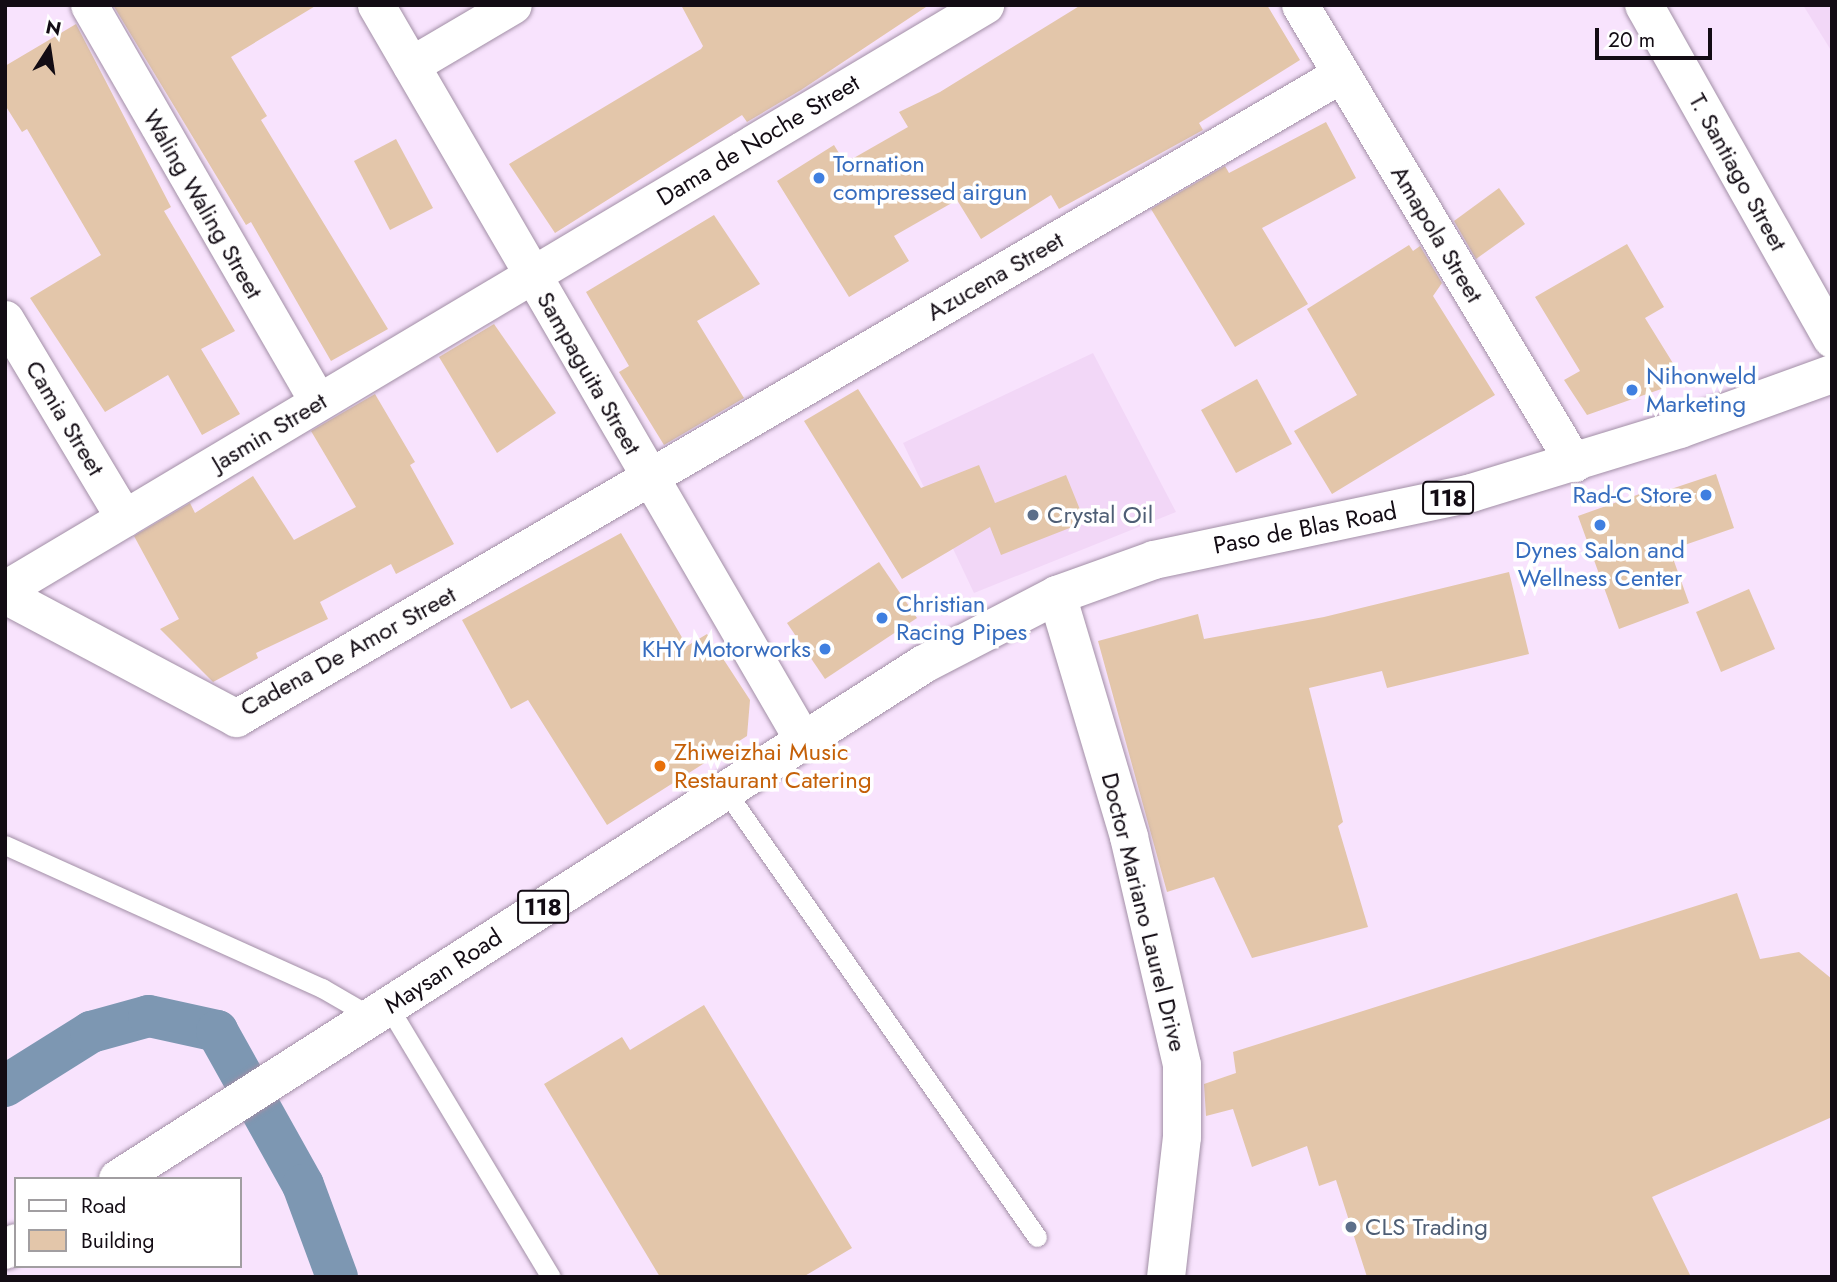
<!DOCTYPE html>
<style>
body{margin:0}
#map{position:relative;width:1837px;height:1282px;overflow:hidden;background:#f8e3fd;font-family:Jost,sans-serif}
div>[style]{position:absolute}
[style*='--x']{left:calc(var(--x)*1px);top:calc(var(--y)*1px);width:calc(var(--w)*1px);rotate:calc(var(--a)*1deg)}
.built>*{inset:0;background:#f2d7f7}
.canal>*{height:42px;margin:-21px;padding:0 21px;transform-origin:21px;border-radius:21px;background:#7d97b2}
.building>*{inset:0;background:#e3c6aa}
.roads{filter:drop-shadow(0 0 2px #a28fa6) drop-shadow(0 0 2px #a28fa6)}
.service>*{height:19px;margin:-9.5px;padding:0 9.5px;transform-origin:9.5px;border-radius:9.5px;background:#fff}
.minor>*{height:37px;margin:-18.5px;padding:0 18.5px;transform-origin:18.5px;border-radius:18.5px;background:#fff}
.tertiary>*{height:38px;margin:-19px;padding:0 19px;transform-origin:19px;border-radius:19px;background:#fff}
.secondary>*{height:38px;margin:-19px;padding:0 19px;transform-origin:19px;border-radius:19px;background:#fff}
.primary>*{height:38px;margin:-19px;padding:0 19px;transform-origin:19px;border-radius:19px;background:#fff}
.dots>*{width:19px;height:19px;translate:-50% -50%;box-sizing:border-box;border:4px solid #fff;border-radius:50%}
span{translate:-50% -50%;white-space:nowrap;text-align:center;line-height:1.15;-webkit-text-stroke:7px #fff;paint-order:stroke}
.shield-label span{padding:2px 5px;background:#fff;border:2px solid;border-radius:5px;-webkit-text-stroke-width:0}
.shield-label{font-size:23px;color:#130c14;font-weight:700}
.street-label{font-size:24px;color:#130c14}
.shop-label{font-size:24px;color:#366cbe}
.left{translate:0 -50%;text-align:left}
.right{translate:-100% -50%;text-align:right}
.service-label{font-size:24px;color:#4e5e75}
.food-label{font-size:24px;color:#c56008}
.frame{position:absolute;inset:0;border:7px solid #130c14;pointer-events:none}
.legend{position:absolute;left:14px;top:1177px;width:228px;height:91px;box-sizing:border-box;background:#fff;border:2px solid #a19ea1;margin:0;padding:9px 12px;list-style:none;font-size:21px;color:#130c14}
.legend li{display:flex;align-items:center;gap:14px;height:35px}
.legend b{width:35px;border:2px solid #a19ea1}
.north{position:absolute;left:14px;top:14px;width:70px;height:70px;-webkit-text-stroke:5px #fff;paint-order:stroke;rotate:12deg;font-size:19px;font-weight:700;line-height:28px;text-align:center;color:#130c14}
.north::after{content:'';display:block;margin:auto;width:24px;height:32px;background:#130c14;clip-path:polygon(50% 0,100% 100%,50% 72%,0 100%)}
.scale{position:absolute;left:1595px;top:28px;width:117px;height:32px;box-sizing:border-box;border:4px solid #130c14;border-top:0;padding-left:9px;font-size:21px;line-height:24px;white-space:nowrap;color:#130c14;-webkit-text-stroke:5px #fff;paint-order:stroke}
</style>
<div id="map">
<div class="built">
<div style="clip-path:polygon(1803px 5px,1832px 5px,1832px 52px)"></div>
<div style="clip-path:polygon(1093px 353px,1176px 512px,974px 593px,903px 443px)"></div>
</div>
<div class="canal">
<div style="--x:5;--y:1086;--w:102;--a:-32.1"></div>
<div style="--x:91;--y:1032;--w:60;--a:-15.4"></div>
<div style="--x:149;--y:1016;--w:70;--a:12.4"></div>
<div style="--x:217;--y:1031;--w:176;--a:60.8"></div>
<div style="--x:303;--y:1185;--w:98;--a:69.7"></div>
</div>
<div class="building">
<div style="clip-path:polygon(113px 5px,317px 5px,231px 57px,267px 116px,261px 120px,388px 329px,331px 361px,251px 222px,246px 225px)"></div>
<div style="clip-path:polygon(681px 5px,929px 5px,801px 90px,747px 122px,742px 115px,555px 233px,509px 164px,701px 49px,703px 46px)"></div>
<div style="clip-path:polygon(1081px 5px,1267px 5px,1300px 60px,1199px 123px,1203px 130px,1059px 209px,1051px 195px,981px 239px,957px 200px,894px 236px,909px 261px,849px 297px,777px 181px,834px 145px,845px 163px,908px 127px,899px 112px,940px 92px)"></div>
<div style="clip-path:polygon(76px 24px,171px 207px,164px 211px,235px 331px,201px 349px,240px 414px,202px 435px,168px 375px,105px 412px,30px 298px,101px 255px,27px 129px,22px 132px,5px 105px,5px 66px)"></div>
<div style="clip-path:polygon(1326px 122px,1356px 178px,1262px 228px,1308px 304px,1235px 347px,1151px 209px,1225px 166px,1229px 173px)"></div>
<div style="clip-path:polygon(396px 139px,433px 208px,390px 230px,354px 161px)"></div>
<div style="clip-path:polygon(1499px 188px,1525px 224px,1476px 259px,1454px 221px)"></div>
<div style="clip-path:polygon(714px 215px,760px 284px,697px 321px,744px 398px,664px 445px,619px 372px,629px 366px,586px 292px)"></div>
<div style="clip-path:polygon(1627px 244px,1664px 307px,1645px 318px,1684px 381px,1587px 415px,1564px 380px,1580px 371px,1535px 297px)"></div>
<div style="clip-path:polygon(1409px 245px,1413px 251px,1420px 246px,1442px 283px,1433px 296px,1495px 395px,1332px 494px,1294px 431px,1357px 395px,1307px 309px)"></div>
<div style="clip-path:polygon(494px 324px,556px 413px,497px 453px,439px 357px)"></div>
<div style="clip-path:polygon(1257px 379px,1292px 444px,1236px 473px,1201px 410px)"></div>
<div style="clip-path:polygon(858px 389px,921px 488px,979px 465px,995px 503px,1066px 475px,1085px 522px,1001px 555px,990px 527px,902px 579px,804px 421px)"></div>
<div style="clip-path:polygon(375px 394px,415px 462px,410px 465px,454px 544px,396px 574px,391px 564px,320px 602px,328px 619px,256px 653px,258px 658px,213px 682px,160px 629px,179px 619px,134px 536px,190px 503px,195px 513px,253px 476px,294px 540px,356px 507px,311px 431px)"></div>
<div style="clip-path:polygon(1716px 474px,1734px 528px,1670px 550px,1689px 603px,1619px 629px,1578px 516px,1648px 491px,1650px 496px)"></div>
<div style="clip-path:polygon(621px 533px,687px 646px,707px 634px,750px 700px,747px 736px,607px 825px,528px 700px,511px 709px,462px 620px)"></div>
<div style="clip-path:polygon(879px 562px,917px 618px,825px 679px,787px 623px)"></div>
<div style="clip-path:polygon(1509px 572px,1529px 654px,1387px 688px,1382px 671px,1309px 688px,1343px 822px,1338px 826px,1368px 927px,1252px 958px,1214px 877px,1167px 892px,1098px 641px,1198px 614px,1204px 639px,1324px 617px)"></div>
<div style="clip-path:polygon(1749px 589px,1775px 649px,1721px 672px,1696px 612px)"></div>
<div style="clip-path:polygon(1737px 893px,1760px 959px,1799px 952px,1832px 979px,1832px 1117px,1652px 1197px,1691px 1277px,1367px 1277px,1336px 1180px,1319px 1186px,1307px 1146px,1252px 1167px,1233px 1109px,1206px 1116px,1204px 1084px,1236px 1073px,1233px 1052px)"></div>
<div style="clip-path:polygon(704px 1005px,852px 1248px,803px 1277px,660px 1277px,544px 1084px,622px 1037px,630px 1050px)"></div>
</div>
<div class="roads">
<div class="service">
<div style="--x:725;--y:790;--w:545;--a:55.09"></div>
<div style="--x:5;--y:845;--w:348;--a:24.3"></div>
<div style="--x:322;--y:988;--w:58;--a:30.1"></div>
<div style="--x:388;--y:1006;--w:316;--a:59"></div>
</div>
<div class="minor">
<div style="--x:89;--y:5;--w:458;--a:60"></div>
<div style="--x:376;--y:5;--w:850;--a:59.85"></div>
<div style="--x:1300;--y:5;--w:534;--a:59.11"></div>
<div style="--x:411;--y:65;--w:118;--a:-30.5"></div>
<div style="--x:5;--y:319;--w:232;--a:59.1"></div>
<div style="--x:5;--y:589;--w:1141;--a:-30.79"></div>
<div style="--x:5;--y:595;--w:262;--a:28"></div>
<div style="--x:236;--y:718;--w:1279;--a:-30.23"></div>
</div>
<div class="tertiary">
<div style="--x:1057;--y:595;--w:252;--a:73.4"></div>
<div style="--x:1129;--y:837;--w:234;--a:76.9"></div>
<div style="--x:1182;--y:1065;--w:72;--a:90"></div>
<div style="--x:1182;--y:1137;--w:141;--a:96.5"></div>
</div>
<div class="secondary">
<div style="--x:1644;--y:5;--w:383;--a:60.6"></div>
</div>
<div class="primary">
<div style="--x:118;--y:1179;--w:956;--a:-32.58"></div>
<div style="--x:924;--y:664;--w:150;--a:-27.4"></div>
<div style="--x:1057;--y:595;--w:103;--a:-19.8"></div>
<div style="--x:1154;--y:560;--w:324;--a:-11.9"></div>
<div style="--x:1471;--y:493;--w:219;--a:-17"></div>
<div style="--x:1680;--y:429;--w:162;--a:-19.9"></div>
<div style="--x:5;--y:1250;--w:13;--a:-32"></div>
</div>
</div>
<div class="dots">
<div style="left:819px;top:178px;background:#3f7fe0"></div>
<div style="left:1632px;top:390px;background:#3f7fe0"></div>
<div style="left:1706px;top:495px;background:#3f7fe0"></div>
<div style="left:1033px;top:515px;background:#5c6f8a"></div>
<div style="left:1600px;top:525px;background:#3f7fe0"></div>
<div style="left:882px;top:618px;background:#3f7fe0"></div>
<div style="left:825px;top:649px;background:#3f7fe0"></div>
<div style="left:660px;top:766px;background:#e8710a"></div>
<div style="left:1351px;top:1227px;background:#5c6f8a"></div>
</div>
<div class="shield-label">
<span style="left:1448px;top:498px">118</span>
<span style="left:543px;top:907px">118</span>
</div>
<div class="street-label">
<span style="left:758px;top:140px;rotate:-31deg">Dama de Noche Street</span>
<span style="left:1738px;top:172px;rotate:61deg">T. Santiago Street</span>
<span style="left:203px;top:204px;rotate:60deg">Waling Waling Street</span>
<span style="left:1437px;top:234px;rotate:59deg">Amapola Street</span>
<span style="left:995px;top:276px;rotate:-30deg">Azucena Street</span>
<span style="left:589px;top:373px;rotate:60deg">Sampaguita Street</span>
<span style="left:65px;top:418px;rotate:59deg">Camia Street</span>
<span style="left:269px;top:432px;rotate:-31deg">Jasmin Street</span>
<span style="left:1305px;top:528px;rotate:-11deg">Paso de Blas Road</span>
<span style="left:348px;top:651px;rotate:-29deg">Cadena De Amor Street</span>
<span style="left:1144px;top:912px;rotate:76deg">Doctor Mariano Laurel Drive</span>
<span style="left:443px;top:971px;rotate:-33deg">Maysan Road</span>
</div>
<div class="shop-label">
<span class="left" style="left:833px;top:178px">Tornation<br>compressed airgun</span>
<span class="left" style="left:1646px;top:390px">Nihonweld<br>Marketing</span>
<span class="right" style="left:1692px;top:495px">Rad-C Store</span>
<span style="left:1600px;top:564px">Dynes Salon and<br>Wellness Center</span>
<span class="left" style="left:896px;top:618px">Christian<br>Racing Pipes</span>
<span class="right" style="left:811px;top:649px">KHY Motorworks</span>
</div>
<div class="service-label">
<span class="left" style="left:1047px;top:515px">Crystal Oil</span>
<span class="left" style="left:1365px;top:1227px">CLS Trading</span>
</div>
<div class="food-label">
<span class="left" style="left:674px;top:766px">Zhiweizhai Music<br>Restaurant Catering</span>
</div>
<div class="frame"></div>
<ul class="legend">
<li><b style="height:9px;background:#fff"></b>Road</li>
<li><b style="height:19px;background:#e3c6aa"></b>Building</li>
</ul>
<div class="north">N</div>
<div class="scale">20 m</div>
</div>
